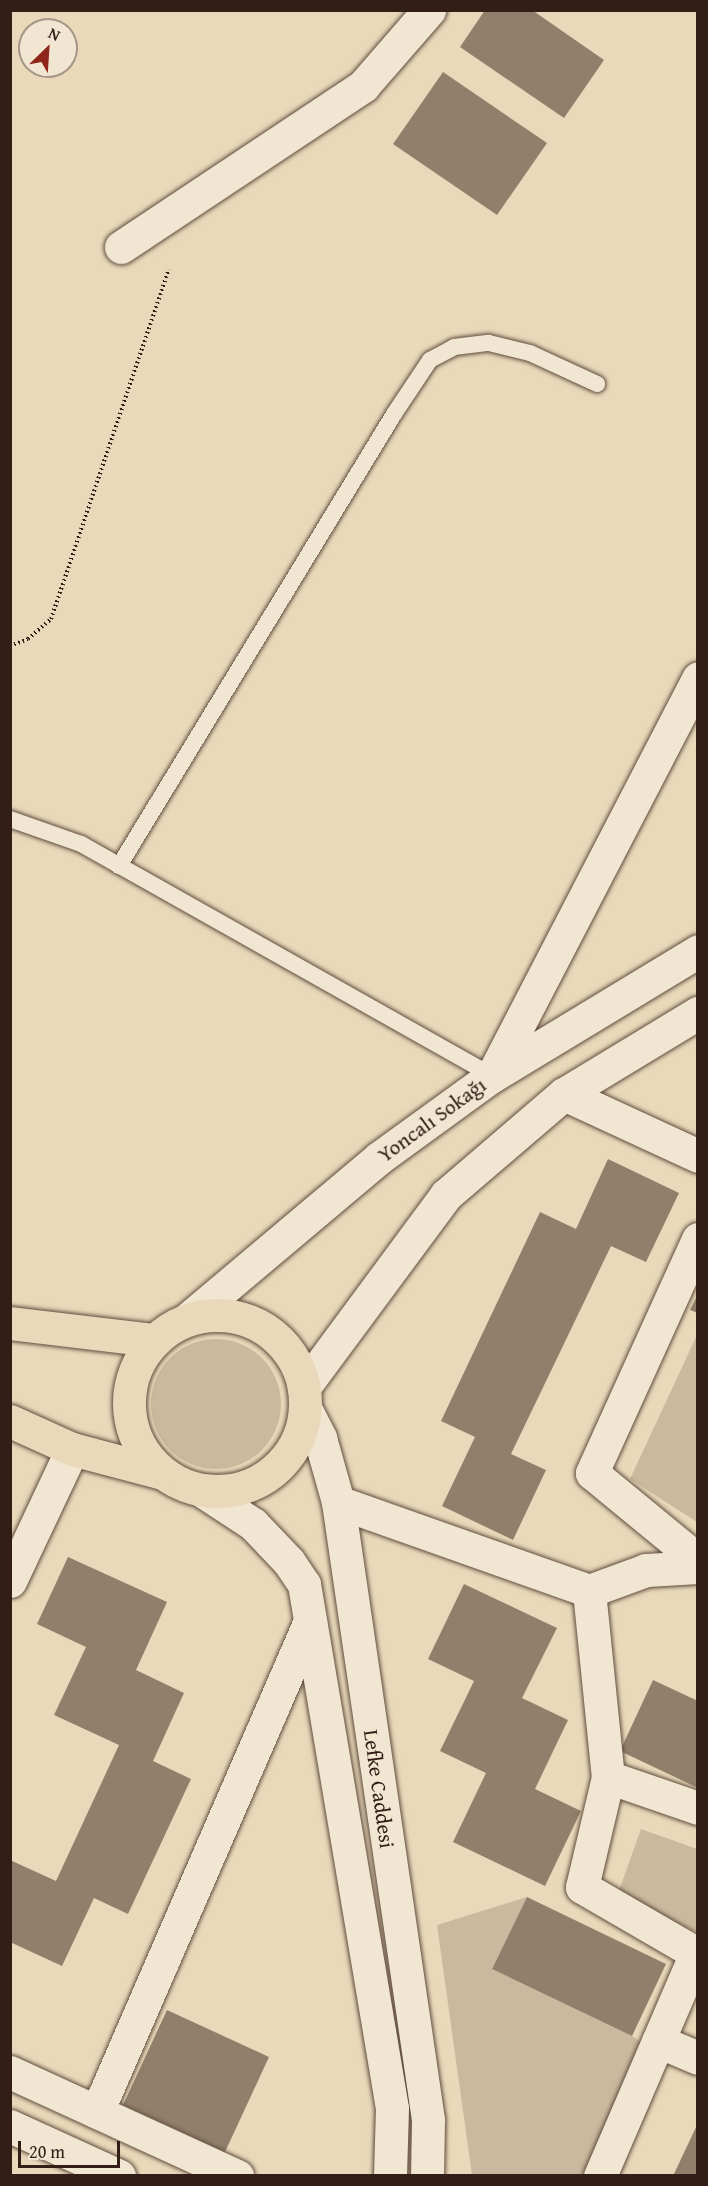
<!DOCTYPE html>
<meta charset="utf-8">
<style>
body{margin:0}
#map{position:relative;width:708px;height:2186px;overflow:hidden;background:#e9d9ba;font-family:"Gentium Book Plus",serif}
div>[style]{position:absolute}
[style*='--x']{left:calc(var(--x)*1px);top:calc(var(--y)*1px);width:calc(var(--w)*1px);rotate:calc(var(--a)*1deg)}
.green>*{inset:0;background:#cab99e}
.round{border-radius:50%}
.building>*{inset:0;background:#917f6b}
.path>*{height:4px;margin-top:-2px;transform-origin:0;background:repeating-linear-gradient(90deg,#321e16 0 1.5px,transparent 0 4.5px)}
.roads{filter:drop-shadow(0 0 2px #604d3f) drop-shadow(0 0 2px #604d3f)}
.service>*{height:16px;margin:-8px;padding:0 8px;transform-origin:8px;border-radius:8px;background:#f1e6d2}
.minor>*{height:33px;margin:-16.5px;padding:0 16.5px;transform-origin:16.5px;border-radius:16.5px;background:#f1e6d2}
.tertiary>*{height:33px;margin:-16.5px;padding:0 16.5px;transform-origin:16.5px;border-radius:16.5px;background:#f1e6d2}
.primary>*{height:33px;margin:-16.5px;padding:0 16.5px;transform-origin:16.5px;border-radius:16.5px;background:#e9d9ba}
.primary>.ring{margin:-16.5px;padding:0;box-sizing:content-box;background:none;border:33px solid #e9d9ba;border-radius:50%}
span{translate:-50% -50%;white-space:nowrap;text-align:center;line-height:1.15;-webkit-text-stroke:6px #f1e6d2;paint-order:stroke}
.street-label{font-size:21px;color:#321e16}
.frame{position:absolute;inset:0;border:12px solid #321e16;pointer-events:none}
.north{position:absolute;left:18px;top:18px;width:60px;height:60px;box-sizing:border-box;background:#f1e6d2;border:2px solid #a59687;border-radius:50%;rotate:25deg;font-size:16px;font-weight:700;line-height:24px;text-align:center;color:#321e16}
.north::after{content:'';display:block;margin:auto;width:21px;height:27px;background:#8f2418;clip-path:polygon(50% 0,100% 100%,50% 72%,0 100%)}
.scale{position:absolute;left:18px;top:2141px;width:102px;height:27px;box-sizing:border-box;border:3px solid #321e16;border-top:0;padding-left:8px;font-size:18px;line-height:21px;white-space:nowrap;color:#321e16;-webkit-text-stroke:4px #f1e6d2;paint-order:stroke}
</style>
<div id="map">
<div class="green">
<div style="clip-path:polygon(697px 1335px,698px 1522px,697px 1522px,630px 1479px)"></div>
<div class="round" style="left:151px;top:1339px;width:130px;height:130px"></div>
<div style="clip-path:polygon(641px 1829px,697px 1849px,697px 1932px,617px 1896px)"></div>
<div style="clip-path:polygon(527px 1897px,492px 1969px,632px 2036px,659px 2054px,597px 2175px,472px 2175px,437px 1925px)"></div>
</div>
<div class="building">
<div style="clip-path:polygon(485px 10px,532px 10px,604px 60px,564px 118px,460px 47px)"></div>
<div style="clip-path:polygon(443px 72px,547px 143px,497px 215px,393px 144px)"></div>
<div style="clip-path:polygon(608px 1159px,679px 1193px,646px 1262px,611px 1246px,511px 1454px,546px 1470px,513px 1540px,442px 1506px,475px 1437px,441px 1421px,540px 1212px,576px 1229px)"></div>
<div style="clip-path:polygon(698px 1294px,698px 1313px,690px 1310px)"></div>
<div style="clip-path:polygon(68px 1557px,167px 1602px,136px 1670px,184px 1693px,153px 1761px,191px 1779px,128px 1914px,94px 1898px,62px 1966px,10px 1942px,10px 1860px,56px 1881px,119px 1745px,54px 1715px,86px 1647px,37px 1624px)"></div>
<div style="clip-path:polygon(464px 1584px,557px 1628px,522px 1698px,568px 1720px,535px 1789px,581px 1811px,545px 1886px,453px 1842px,486px 1773px,440px 1751px,474px 1681px,428px 1659px)"></div>
<div style="clip-path:polygon(653px 1680px,698px 1701px,698px 1788px,620px 1751px)"></div>
<div style="clip-path:polygon(527px 1897px,666px 1964px,632px 2036px,492px 1969px)"></div>
<div style="clip-path:polygon(167px 2010px,269px 2057px,225px 2152px,123px 2105px)"></div>
<div style="clip-path:polygon(698px 2123px,698px 2176px,673px 2176px)"></div>
</div>
<div class="path">
<div style="--x:10;--y:646;--w:19;--a:-21"></div>
<div style="--x:28;--y:639;--w:30;--a:-41"></div>
<div style="--x:51;--y:619;--w:369;--a:-71.4"></div>
</div>
<div class="roads">
<div class="service">
<div style="--x:10;--y:819;--w:75;--a:19.4"></div>
<div style="--x:81;--y:844;--w:472;--a:29.4"></div>
<div style="--x:119;--y:866;--w:529;--a:-58.68"></div>
<div style="--x:394;--y:414;--w:65;--a:-56.3"></div>
<div style="--x:430;--y:360;--w:27;--a:-28"></div>
<div style="--x:454;--y:347;--w:35;--a:-7"></div>
<div style="--x:489;--y:343;--w:42;--a:13.7"></div>
<div style="--x:530;--y:353;--w:74;--a:24.8"></div>
</div>
<div class="minor">
<div style="--x:121;--y:247;--w:291;--a:-33.6"></div>
<div style="--x:363;--y:86;--w:101;--a:-49"></div>
<div style="--x:492;--y:1076;--w:448;--a:-62.6"></div>
<div style="--x:564;--y:1094;--w:148;--a:24.8"></div>
<div style="--x:698;--y:1239;--w:257;--a:114.4"></div>
<div style="--x:592;--y:1473;--w:137;--a:39.4"></div>
<div style="--x:305;--y:1408;--w:34;--a:63"></div>
<div style="--x:320;--y:1438;--w:66;--a:74.3"></div>
<div style="--x:338;--y:1502;--w:625;--a:81.71"></div>
<div style="--x:428;--y:2120;--w:56;--a:91"></div>
<div style="--x:201;--y:1490;--w:62;--a:33.2"></div>
<div style="--x:253;--y:1524;--w:52;--a:46.5"></div>
<div style="--x:289;--y:1562;--w:27;--a:56"></div>
<div style="--x:304;--y:1584;--w:531;--a:80.47"></div>
<div style="--x:392;--y:2108;--w:68;--a:91.7"></div>
<div style="--x:338;--y:1502;--w:266;--a:19.5"></div>
<div style="--x:589;--y:1591;--w:187;--a:84.2"></div>
<div style="--x:608;--y:1777;--w:113;--a:103.3"></div>
<div style="--x:582;--y:1887;--w:132;--a:30.1"></div>
<div style="--x:696;--y:1953;--w:243;--a:113.3"></div>
<div style="--x:10;--y:1581;--w:146;--a:-64.8"></div>
<div style="--x:589;--y:1591;--w:61;--a:-20.2"></div>
<div style="--x:646;--y:1570;--w:52;--a:-3.3"></div>
<div style="--x:608;--y:1777;--w:95;--a:19"></div>
<div style="--x:658;--y:2041;--w:43;--a:23"></div>
<div style="--x:10;--y:2072;--w:250;--a:24.6"></div>
<div style="--x:97;--y:2112;--w:535;--a:-66.55"></div>
<div style="--x:10;--y:2126;--w:120;--a:24.6"></div>
</div>
<div class="tertiary">
<div style="--x:189;--y:1318;--w:248;--a:-40.1"></div>
<div style="--x:379;--y:1158;--w:140;--a:-36"></div>
<div style="--x:492;--y:1076;--w:241;--a:-31.2"></div>
<div style="--x:304;--y:1387;--w:239;--a:-53.5"></div>
<div style="--x:446;--y:1195;--w:155;--a:-40.6"></div>
<div style="--x:564;--y:1094;--w:157;--a:-31.2"></div>
</div>
<div class="primary">
<div class="ring" style="left:129px;top:1315px;width:143px;height:143px"></div>
<div style="--x:10;--y:1323;--w:144;--a:6.8"></div>
<div style="--x:10;--y:1421;--w:68;--a:24.3"></div>
<div style="--x:72;--y:1449;--w:93;--a:14.9"></div>
</div>
</div>
<div class="street-label">
<span style="left:432px;top:1120px;rotate:-36deg">Yoncalı Sokağı</span>
<span style="left:379px;top:1789px;rotate:82deg">Lefke Caddesi</span>
</div>
<div class="frame"></div>
<div class="north">N</div>
<div class="scale">20 m</div>
</div>
